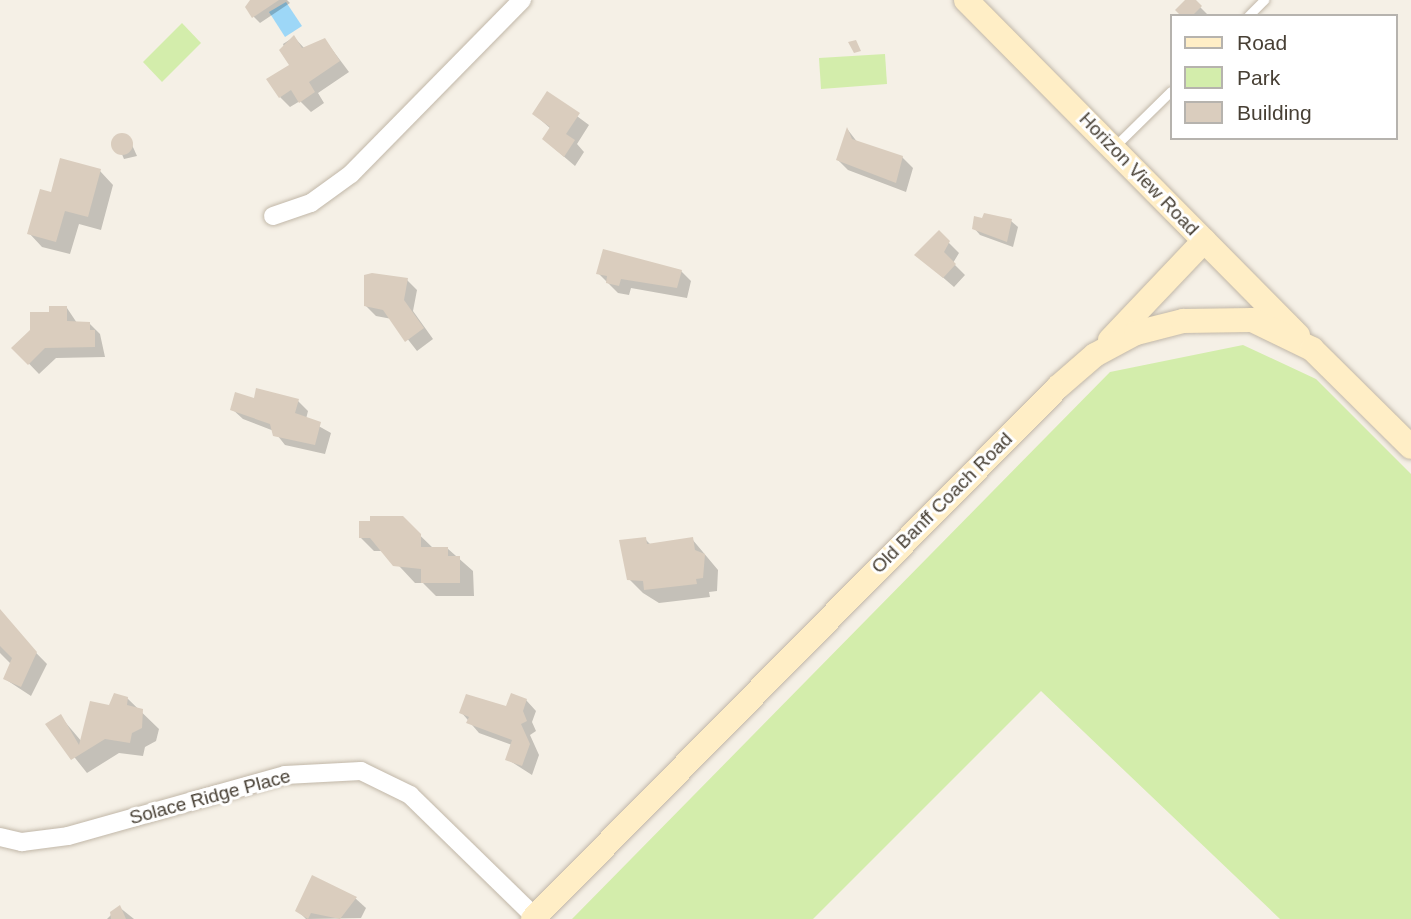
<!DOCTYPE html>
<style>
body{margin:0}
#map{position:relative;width:1411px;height:919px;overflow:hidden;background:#f5f0e6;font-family:Helvetica,sans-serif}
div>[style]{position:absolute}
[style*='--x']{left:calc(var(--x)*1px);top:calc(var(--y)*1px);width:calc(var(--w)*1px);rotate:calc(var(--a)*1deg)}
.green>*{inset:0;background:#d3edab}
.water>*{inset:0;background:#9dd7f7}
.shadow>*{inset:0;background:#0003}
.building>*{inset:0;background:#dacdbe}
.round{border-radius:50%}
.roads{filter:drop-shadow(0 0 2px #c1b7a8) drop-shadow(0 0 2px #c1b7a8)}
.lane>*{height:9px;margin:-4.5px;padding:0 4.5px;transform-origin:4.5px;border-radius:4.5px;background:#fff}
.street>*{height:18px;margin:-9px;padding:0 9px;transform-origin:9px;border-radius:9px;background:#fff}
.secondary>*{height:24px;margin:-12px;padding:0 12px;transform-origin:12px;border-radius:12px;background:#ffeec6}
span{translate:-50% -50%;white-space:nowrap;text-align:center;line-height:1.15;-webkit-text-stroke:6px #fff;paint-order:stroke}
.street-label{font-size:19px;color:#484035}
.legend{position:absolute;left:1170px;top:14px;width:228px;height:126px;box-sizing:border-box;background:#fff;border:2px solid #b6b3ae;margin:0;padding:9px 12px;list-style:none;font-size:21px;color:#484035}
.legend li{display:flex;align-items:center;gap:14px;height:35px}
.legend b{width:35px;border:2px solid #b6b3ae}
</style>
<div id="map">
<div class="green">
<div style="clip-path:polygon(182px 23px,201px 43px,162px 82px,143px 62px)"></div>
<div style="clip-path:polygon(885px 54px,887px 84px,821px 89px,819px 58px)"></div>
<div style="clip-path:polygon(1243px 345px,1316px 379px,1411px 474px,1411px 919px,1280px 919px,1041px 691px,813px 919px,572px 919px,1110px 372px)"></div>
</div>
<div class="water">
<div style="clip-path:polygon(286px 2px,302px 26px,285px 37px,269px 12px)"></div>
</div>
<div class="shadow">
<div style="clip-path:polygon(252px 0,287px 0,290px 3px,260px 23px,254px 17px)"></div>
<div style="clip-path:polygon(1187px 0,1193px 0,1207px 14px,1183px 16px)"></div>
<div style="clip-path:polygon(294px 37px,305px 49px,325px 40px,349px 72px,318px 93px,324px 103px,311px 112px,300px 101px,290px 107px,280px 97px,291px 65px,283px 44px)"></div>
<div style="clip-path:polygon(547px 94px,589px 125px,577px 144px,584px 152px,575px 166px,555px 149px,551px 129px,534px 114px)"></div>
<div style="clip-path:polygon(848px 130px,858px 143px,902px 157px,913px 168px,906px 192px,848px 170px,838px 160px)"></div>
<div style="clip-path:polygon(128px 136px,137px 156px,124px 159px,115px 138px)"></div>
<div style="clip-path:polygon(100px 171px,113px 185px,101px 230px,79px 224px,70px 254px,42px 247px,29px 233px,52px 194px)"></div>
<div style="clip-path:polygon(984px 220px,1011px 221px,1018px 227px,1013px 247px,980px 235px,974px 228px)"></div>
<div style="clip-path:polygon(939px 233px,959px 253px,953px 263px,965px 275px,954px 287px,917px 255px)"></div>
<div style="clip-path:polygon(681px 271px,691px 281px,687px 298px,631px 288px,629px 295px,618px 293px,598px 273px)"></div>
<div style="clip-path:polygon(407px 280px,417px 290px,413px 311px,433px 339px,417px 351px,392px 319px,376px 316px,366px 306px)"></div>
<div style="clip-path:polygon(67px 308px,77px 323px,89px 323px,100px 334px,105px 357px,56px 358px,39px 374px,14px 348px,50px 313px)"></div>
<div style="clip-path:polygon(255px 400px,298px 401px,308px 411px,306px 419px,331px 433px,325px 454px,285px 445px,274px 431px,243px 419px,232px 409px)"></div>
<div style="clip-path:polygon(402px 518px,433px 548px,447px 548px,473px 571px,474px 596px,436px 596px,423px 583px,415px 583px,385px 551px,374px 551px,361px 538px)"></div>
<div style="clip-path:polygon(645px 539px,651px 545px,692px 539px,718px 570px,717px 591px,709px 592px,710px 597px,659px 603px,643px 593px,629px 579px)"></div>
<div style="clip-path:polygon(0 616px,47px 664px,31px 696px,5px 679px,11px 664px,0 653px)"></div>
<div style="clip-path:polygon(127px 698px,159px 729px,156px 741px,145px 747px,143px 756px,119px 753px,87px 773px,48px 724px,60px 716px,82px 742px,109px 707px)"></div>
<div style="clip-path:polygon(526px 700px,536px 711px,532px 722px,536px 731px,530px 735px,539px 755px,532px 775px,507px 759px,512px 745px,479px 733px,461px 712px,507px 709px)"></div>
<div style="clip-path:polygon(355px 898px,366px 908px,361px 918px,306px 919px,297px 910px)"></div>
<div style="clip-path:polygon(119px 907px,134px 919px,107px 919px)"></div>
</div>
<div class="building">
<div style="clip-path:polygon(250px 0,279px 0,252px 18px,245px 7px)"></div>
<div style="clip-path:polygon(1185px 0,1196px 0,1202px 6px,1192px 16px,1181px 16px,1175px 10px)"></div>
<div style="clip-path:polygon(294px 35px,302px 48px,325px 38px,340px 61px,309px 82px,315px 92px,299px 103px,291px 90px,279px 98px,266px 79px,289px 65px,279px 50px)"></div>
<div style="clip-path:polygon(856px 40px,861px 51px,854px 53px,848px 42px)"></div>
<div style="clip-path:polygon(547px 91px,580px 113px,566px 134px,575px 140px,564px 157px,542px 139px,550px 127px,532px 114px)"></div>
<div style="clip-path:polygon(847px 127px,852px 139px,903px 156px,896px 183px,836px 160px)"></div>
<div class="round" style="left:111px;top:133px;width:22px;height:22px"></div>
<div style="clip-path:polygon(60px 158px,101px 169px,88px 217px,65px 211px,56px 242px,27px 234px,40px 189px,51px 192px)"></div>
<div style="clip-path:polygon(984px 213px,1012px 219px,1007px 242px,972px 229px,974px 216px,982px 218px)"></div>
<div style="clip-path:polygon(939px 230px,950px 241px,944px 252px,956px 264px,943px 278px,914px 255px)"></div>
<div style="clip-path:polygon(603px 249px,682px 270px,677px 288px,621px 279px,619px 286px,606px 283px,607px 276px,596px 274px)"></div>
<div style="clip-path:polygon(372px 273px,408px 278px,404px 300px,424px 328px,405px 342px,383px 310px,364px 306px,364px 275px)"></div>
<div style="clip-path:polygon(49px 306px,67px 306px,67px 321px,90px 322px,90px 330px,95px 330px,95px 347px,45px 348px,28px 365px,11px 348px,30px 330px,30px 312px,49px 312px)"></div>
<div style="clip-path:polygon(256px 388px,299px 399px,295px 413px,321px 422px,315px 445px,273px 436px,270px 424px,230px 410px,235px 392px,254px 398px)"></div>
<div style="clip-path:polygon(370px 516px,403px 516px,421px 534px,421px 547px,448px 547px,448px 556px,460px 556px,460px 583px,421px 583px,421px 569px,393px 566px,370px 538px,359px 538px,359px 521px,370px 521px)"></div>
<div style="clip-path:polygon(646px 537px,647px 544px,693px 537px,695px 550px,705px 554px,703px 578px,696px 579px,697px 584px,644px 590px,643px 581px,627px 580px,619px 540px)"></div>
<div style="clip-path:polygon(0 609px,37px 652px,21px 687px,3px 679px,12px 658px,0 646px)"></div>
<div style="clip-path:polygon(114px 693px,128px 697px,127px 705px,143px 709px,142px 728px,132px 733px,130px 743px,105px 739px,71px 760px,45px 724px,61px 714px,79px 745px,90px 701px,109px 705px)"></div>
<div style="clip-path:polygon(511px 693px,527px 699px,523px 711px,527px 721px,521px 724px,530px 744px,522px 766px,505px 760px,512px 740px,466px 723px,469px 717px,459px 713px,466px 694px,506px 706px)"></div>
<div style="clip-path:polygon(312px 875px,357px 897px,340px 919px,311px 913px,308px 919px,295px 911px)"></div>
<div style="clip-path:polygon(120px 905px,126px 919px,111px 919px,110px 912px)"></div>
</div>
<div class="roads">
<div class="lane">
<div style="--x:1248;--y:16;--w:23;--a:-45"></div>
<div style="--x:1115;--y:146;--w:78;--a:-44.5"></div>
</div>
<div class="street">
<div style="--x:273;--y:216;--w:40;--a:-18.9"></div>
<div style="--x:311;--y:203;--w:49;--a:-35.9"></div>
<div style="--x:351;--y:174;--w:244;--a:-45.5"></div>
<div style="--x:0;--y:837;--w:23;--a:13"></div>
<div style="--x:22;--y:842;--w:46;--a:-7.4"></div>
<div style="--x:68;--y:836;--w:225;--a:-15.7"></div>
<div style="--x:285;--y:775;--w:76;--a:-3"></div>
<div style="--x:361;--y:771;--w:55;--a:26.1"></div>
<div style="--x:410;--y:795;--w:175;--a:44.3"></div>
</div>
<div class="secondary">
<div style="--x:966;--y:0;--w:472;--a:45.3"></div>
<div style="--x:1110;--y:340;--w:137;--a:-46.5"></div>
<div style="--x:533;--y:919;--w:747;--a:-45.38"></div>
<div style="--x:1058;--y:387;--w:49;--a:-40.9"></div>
<div style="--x:1095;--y:355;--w:47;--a:-28.2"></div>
<div style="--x:1136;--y:333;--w:49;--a:-14.3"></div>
<div style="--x:1183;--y:321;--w:69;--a:-0.8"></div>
<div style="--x:1252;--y:320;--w:67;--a:25.8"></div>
<div style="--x:1312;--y:349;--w:139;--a:44.7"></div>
</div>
</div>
<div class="street-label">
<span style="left:1139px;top:174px;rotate:46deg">Horizon View Road</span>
<span style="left:942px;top:503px;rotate:-45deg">Old Banff Coach Road</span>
<span style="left:210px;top:797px;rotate:-15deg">Solace Ridge Place</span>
</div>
<ul class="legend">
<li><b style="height:9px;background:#ffeec6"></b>Road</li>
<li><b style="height:19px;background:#d3edab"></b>Park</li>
<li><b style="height:19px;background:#dacdbe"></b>Building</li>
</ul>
</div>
